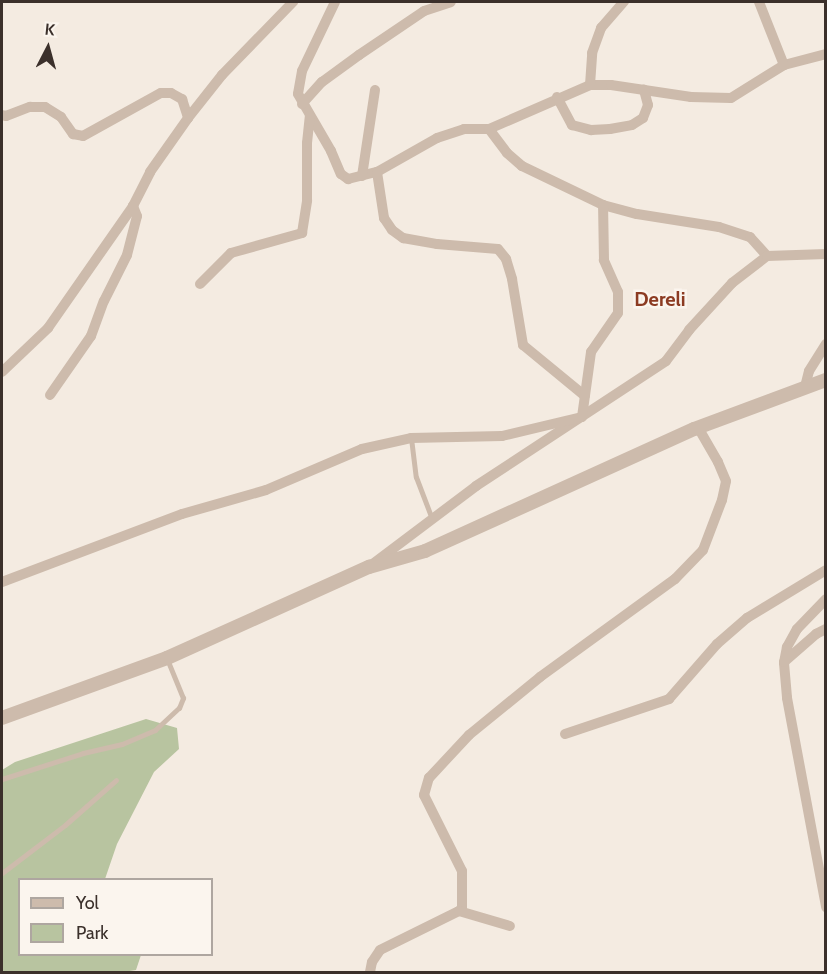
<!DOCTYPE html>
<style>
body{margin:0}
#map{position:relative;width:827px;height:974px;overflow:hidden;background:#f4ebe1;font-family:Cabin,sans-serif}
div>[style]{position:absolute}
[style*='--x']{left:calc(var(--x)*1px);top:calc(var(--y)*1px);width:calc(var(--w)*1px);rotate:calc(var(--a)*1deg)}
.green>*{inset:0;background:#b8c4a0}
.service>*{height:5px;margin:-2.5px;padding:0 2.5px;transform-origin:2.5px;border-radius:2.5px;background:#cdbbac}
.minor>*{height:10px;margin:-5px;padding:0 5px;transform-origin:5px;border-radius:5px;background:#cdbbac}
.tertiary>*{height:14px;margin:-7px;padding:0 7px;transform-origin:7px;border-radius:7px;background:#cdbbac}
span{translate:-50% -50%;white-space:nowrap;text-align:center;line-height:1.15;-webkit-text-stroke:5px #fbf5ee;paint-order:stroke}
.quarter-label{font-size:20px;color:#8c3b22;font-weight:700}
.frame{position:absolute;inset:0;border:3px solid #3b302b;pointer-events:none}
.legend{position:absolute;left:18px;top:878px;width:195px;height:78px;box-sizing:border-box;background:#fbf5ee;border:2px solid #aea6a0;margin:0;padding:8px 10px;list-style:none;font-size:18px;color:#3b302b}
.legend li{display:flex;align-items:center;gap:12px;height:30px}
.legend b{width:30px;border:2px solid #aea6a0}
.north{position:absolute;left:18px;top:18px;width:60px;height:60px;-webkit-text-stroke:4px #fbf5ee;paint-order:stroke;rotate:6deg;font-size:16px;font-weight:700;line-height:24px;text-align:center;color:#3b302b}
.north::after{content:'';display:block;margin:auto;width:21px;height:27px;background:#3b302b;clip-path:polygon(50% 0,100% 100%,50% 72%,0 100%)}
</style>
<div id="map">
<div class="green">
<div style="clip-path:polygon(146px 719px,177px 728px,179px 749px,154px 772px,117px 844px,105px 879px,20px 880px,20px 954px,141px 955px,136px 970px,123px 972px,2px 972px,2px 770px,15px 762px)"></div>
</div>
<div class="service">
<div style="--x:411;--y:438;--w:39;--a:83"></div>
<div style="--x:416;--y:477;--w:45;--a:69.1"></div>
<div style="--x:2;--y:779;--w:85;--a:-17.8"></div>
<div style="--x:83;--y:753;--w:40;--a:-13"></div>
<div style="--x:122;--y:744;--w:36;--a:-23"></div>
<div style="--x:155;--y:730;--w:33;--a:-43"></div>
<div style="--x:179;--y:708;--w:11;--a:-68"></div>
<div style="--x:183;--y:698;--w:42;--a:-112.3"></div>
<div style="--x:2;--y:873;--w:79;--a:-37.3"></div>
<div style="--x:65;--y:825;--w:68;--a:-41.4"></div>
</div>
<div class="minor">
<div style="--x:335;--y:2;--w:76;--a:115.6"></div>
<div style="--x:302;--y:71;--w:23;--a:100"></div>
<div style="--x:298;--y:94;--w:66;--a:59.9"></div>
<div style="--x:331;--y:151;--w:25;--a:67"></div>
<div style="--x:341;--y:174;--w:9;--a:36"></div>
<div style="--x:348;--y:179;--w:30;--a:-14"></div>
<div style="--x:377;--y:172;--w:69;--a:-29.5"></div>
<div style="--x:437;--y:138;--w:28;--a:-18"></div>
<div style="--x:464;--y:129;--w:25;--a:0"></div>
<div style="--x:489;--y:129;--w:110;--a:-23.5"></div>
<div style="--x:590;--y:85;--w:21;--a:0"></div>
<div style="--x:611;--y:85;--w:81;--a:8.5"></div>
<div style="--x:691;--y:97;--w:40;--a:1.4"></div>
<div style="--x:731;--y:98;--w:62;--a:-31.9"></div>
<div style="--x:784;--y:65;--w:43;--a:-14.7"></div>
<div style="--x:759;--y:2;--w:68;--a:68.4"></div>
<div style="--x:590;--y:85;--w:32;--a:-86"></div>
<div style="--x:592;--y:53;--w:27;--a:-70"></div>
<div style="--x:601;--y:28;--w:35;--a:-49"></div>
<div style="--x:557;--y:97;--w:32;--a:62"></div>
<div style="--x:572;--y:125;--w:20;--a:15"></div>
<div style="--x:591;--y:130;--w:19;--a:-3"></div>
<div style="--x:610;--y:129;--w:22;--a:-10"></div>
<div style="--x:632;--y:125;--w:13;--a:-32"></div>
<div style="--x:643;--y:118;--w:14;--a:-69"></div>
<div style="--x:648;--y:105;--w:16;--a:-105"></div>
<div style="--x:302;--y:104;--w:30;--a:-48"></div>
<div style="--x:322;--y:82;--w:46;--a:-36.1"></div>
<div style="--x:359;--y:55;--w:78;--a:-34.1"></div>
<div style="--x:424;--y:11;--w:28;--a:-18"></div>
<div style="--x:2;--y:115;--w:4;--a:14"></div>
<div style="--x:6;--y:116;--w:26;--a:-21"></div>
<div style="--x:30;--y:107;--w:15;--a:0"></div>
<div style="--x:45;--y:107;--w:19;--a:32"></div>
<div style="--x:61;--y:117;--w:21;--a:55"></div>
<div style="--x:73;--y:134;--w:10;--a:11"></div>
<div style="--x:83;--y:136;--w:89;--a:-28.9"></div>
<div style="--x:161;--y:93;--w:10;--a:0"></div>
<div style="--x:171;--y:93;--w:13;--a:29"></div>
<div style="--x:182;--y:99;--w:20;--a:72"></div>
<div style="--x:489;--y:129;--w:30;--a:53"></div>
<div style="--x:507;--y:153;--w:20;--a:41"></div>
<div style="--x:522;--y:166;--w:90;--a:25.7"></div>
<div style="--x:603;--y:205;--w:35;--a:15"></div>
<div style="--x:637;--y:214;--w:83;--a:9"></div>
<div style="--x:719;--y:227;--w:33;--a:18"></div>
<div style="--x:750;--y:237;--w:25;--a:48"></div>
<div style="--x:377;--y:172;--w:47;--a:81.3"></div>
<div style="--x:384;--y:218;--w:14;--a:56"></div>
<div style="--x:392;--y:230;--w:14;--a:36"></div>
<div style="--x:403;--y:238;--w:35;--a:10"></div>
<div style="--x:437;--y:244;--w:61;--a:4.7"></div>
<div style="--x:498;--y:249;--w:13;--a:51"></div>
<div style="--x:506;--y:259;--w:21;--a:73"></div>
<div style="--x:512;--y:279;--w:67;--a:80.5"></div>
<div style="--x:523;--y:345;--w:80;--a:39.4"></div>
<div style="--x:362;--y:176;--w:87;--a:-81.4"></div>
<div style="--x:200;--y:284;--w:44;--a:-45"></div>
<div style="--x:231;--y:253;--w:74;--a:-15.7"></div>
<div style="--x:302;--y:233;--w:33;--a:-81"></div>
<div style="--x:307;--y:200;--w:57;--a:-90"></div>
<div style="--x:307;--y:143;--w:27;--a:-84"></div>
<div style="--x:2;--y:372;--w:64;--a:-43.7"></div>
<div style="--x:48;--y:328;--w:149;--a:-55.1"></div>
<div style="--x:133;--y:206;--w:38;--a:-63"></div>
<div style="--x:150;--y:172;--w:66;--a:-54.9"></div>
<div style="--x:188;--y:118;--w:55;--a:-51.7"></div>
<div style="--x:222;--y:75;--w:102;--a:-45.8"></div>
<div style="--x:805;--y:387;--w:16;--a:-76"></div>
<div style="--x:809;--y:371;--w:32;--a:-58"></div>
<div style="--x:50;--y:395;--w:72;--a:-55.2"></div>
<div style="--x:91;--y:336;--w:37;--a:-70"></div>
<div style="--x:104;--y:301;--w:51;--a:-63.4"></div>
<div style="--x:127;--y:255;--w:40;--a:-75.6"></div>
<div style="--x:137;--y:216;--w:11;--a:-112"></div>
<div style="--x:374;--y:563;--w:128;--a:-37"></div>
<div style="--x:476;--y:486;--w:227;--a:-33.3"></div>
<div style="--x:666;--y:361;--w:39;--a:-53"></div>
<div style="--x:689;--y:330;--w:64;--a:-47.5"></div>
<div style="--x:732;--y:283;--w:44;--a:-37.6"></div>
<div style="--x:767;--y:256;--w:59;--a:-1.9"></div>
<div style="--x:2;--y:582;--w:192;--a:-20.7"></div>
<div style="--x:182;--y:514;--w:87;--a:-15.9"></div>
<div style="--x:266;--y:490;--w:104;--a:-23.1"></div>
<div style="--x:362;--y:449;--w:50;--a:-12.7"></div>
<div style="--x:411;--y:438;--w:91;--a:-1.3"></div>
<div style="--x:502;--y:436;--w:82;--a:-13.4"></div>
<div style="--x:582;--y:417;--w:66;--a:-82.1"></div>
<div style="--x:591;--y:352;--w:47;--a:-55.3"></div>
<div style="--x:618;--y:313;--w:21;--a:-90"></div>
<div style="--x:618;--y:292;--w:35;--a:-114"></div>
<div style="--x:604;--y:260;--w:55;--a:-91"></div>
<div style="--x:826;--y:599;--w:42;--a:134"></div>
<div style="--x:797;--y:629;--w:21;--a:119"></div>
<div style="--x:787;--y:647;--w:16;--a:101"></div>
<div style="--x:784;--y:663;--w:35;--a:85"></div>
<div style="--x:787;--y:698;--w:213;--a:79.4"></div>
<div style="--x:784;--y:662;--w:43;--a:-41.2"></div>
<div style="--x:816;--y:634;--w:11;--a:-27"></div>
<div style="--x:565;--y:734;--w:110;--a:-18.6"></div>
<div style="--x:669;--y:699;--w:73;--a:-48.9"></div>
<div style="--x:717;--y:644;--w:40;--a:-41"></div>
<div style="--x:747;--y:618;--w:92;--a:-31.3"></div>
<div style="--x:462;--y:911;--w:40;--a:-90"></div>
<div style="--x:462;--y:871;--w:85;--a:-116.6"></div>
<div style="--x:424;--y:795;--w:18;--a:-74"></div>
<div style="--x:429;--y:778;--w:59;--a:-47.1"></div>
<div style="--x:469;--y:735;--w:92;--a:-39.2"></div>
<div style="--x:540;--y:677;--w:167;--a:-36"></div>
<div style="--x:675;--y:579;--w:40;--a:-46"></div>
<div style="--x:703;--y:550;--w:53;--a:-69.2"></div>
<div style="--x:722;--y:500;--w:19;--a:-78"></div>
<div style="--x:726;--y:481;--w:21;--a:-113"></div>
<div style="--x:718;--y:462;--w:39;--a:-120"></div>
<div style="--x:370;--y:972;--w:10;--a:-79"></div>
<div style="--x:372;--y:962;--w:14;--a:-56"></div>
<div style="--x:380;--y:950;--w:88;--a:-26.3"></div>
<div style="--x:459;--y:911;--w:53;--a:16.4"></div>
</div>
<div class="tertiary">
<div style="--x:2;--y:718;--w:176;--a:-20"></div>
<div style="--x:167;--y:658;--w:222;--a:-24.3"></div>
<div style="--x:369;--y:567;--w:58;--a:-15.9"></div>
<div style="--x:425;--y:551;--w:295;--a:-24.4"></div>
<div style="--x:694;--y:429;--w:141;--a:-20.4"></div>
</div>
<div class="quarter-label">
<span style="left:660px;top:299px">Dereli</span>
</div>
<div class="frame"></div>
<ul class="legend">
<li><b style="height:8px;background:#cdbbac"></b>Yol</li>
<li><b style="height:16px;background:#b8c4a0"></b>Park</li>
</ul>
<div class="north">K</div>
</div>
